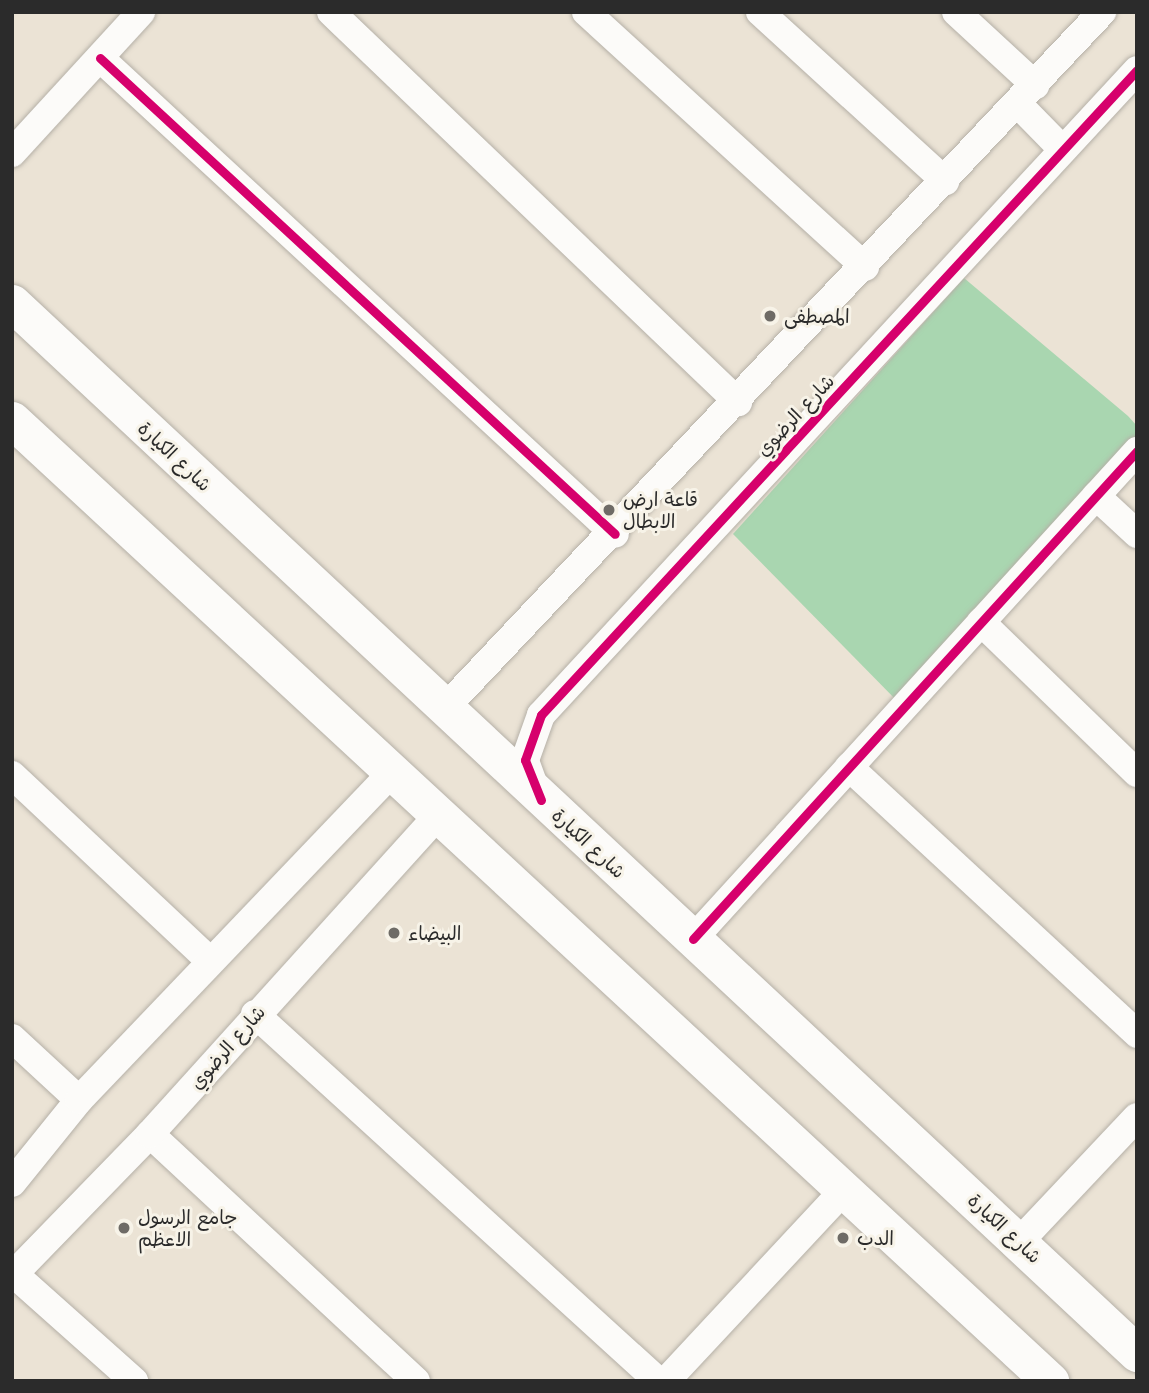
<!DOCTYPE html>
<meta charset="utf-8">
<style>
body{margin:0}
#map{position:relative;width:1149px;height:1393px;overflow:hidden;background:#ebe3d5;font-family:Mali,"Playpen Sans Arabic",sans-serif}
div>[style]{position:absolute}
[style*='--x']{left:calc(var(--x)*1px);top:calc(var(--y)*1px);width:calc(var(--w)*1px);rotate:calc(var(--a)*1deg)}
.green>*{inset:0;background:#a9d6b0}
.roads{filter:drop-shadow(0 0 2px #b5b0a7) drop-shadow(0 0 2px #b5b0a7)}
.minor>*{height:28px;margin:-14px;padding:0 14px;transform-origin:14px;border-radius:14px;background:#fcfbf9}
.major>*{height:37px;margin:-18.5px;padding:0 18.5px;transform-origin:18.5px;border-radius:18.5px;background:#fcfbf9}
.cycleway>*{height:9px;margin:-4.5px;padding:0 4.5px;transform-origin:4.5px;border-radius:4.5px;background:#d6006c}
.dots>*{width:19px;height:19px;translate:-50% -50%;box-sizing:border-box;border:4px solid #f7f3e8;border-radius:50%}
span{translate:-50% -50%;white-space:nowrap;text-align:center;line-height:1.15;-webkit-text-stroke:6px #f7f3e8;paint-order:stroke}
.poi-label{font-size:19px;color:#2b2b2b}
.left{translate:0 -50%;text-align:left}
.street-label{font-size:19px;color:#2b2b2b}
.frame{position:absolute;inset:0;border:14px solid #2b2b2b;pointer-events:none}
</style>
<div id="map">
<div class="green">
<div style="clip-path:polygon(964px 278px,1128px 416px,1137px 426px,1137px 451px,903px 707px,733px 534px)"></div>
</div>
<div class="roads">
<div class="minor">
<div style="--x:331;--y:12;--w:564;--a:43.78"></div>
<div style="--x:586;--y:12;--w:378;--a:42.4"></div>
<div style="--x:760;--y:12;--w:251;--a:42.4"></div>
<div style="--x:956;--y:12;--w:108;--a:42.7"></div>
<div style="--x:100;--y:58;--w:701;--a:42.75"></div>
<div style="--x:1018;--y:104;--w:64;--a:45.6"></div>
<div style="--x:12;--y:153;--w:191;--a:-47.5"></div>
<div style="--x:1096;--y:496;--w:56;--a:42.8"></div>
<div style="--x:981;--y:622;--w:217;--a:44.1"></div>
<div style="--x:444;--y:709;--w:959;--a:-46.65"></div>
<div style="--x:849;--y:767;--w:393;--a:42.8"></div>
<div style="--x:12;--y:775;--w:272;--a:43.2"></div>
<div style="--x:536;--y:791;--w:33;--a:-110"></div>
<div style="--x:525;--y:760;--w:48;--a:-70.4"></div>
<div style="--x:541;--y:715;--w:878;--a:-47.26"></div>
<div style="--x:693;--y:939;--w:660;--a:-47.7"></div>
<div style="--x:255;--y:1014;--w:545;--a:42.32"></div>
<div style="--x:12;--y:1038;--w:91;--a:42.8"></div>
<div style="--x:150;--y:1134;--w:363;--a:42.9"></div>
<div style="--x:12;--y:1183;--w:107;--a:-51.1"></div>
<div style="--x:79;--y:1100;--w:453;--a:-46.3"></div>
<div style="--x:1020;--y:1241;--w:170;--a:-46.7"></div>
<div style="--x:14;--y:1274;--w:161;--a:41.7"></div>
<div style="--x:12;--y:1276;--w:198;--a:-45.8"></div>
<div style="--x:150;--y:1134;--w:430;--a:-47.9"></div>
<div style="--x:666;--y:1381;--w:261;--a:-47"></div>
</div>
<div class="major">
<div style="--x:12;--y:303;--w:1539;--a:43.03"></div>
<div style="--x:12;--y:420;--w:1415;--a:42.79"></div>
</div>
</div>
<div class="cycleway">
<div style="--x:100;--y:58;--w:701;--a:42.75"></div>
<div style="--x:541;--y:800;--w:43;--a:-111.8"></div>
<div style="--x:525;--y:760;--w:48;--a:-70.4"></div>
<div style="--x:541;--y:715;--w:878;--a:-47.26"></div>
<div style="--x:693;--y:939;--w:660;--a:-47.7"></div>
</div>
<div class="dots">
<div style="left:770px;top:316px;background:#6e6b66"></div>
<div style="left:609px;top:510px;background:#6e6b66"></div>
<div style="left:394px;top:933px;background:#6e6b66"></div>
<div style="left:124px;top:1228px;background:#6e6b66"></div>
<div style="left:843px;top:1238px;background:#6e6b66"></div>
</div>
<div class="poi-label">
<span class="left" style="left:784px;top:316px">المصطفى</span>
<span class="left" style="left:623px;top:510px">قاعة ارض<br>الابطال</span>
<span class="left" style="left:408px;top:933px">البيضاء</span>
<span class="left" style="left:138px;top:1228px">جامع الرسول<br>الاعظم</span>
<span class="left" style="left:857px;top:1238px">الدب</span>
</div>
<div class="street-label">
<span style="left:795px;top:415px;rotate:-47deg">شارع الرضوي</span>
<span style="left:175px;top:456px;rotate:43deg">شارع الكيارة</span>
<span style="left:589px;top:843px;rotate:43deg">شارع الكيارة</span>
<span style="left:227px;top:1047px;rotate:-49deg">شارع الرضوي</span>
<span style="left:1005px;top:1228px;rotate:43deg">شارع الكيارة</span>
</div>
<div class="frame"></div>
</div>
